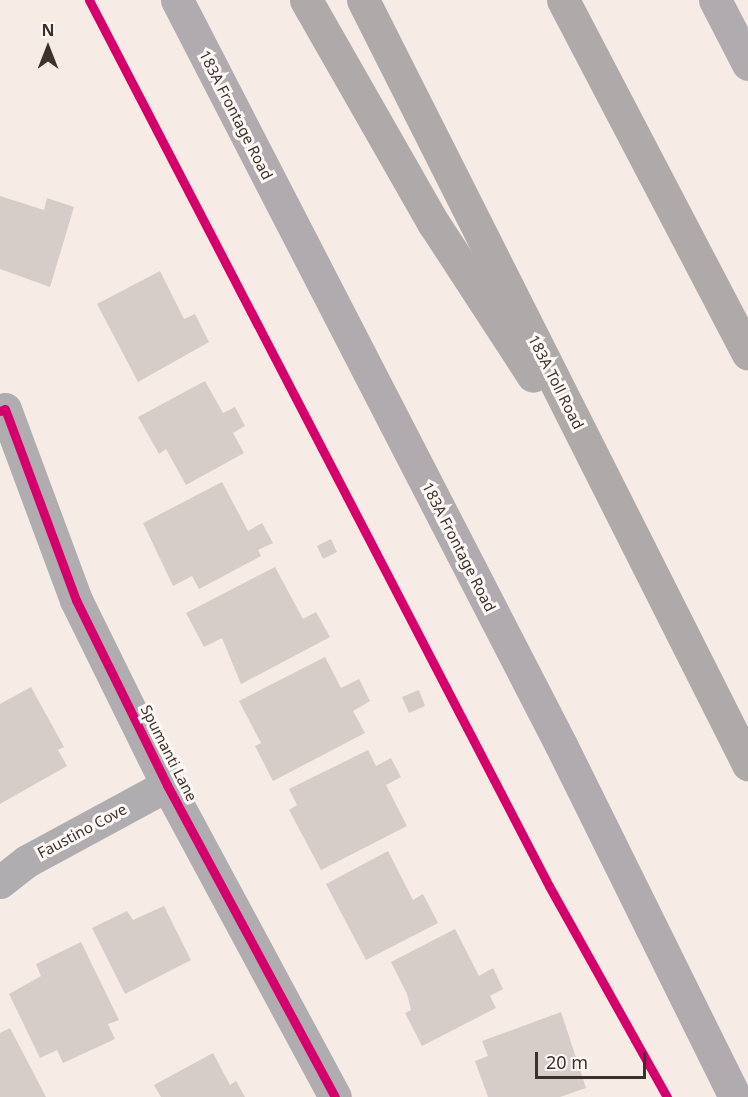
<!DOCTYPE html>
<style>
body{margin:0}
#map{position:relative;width:748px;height:1097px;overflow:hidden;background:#f6ebe5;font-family:"Noto Sans",sans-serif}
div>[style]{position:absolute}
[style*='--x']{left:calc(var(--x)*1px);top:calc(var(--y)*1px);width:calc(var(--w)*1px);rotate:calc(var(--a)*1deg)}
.building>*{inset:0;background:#d7cdc8}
.street>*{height:33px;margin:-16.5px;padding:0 16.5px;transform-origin:16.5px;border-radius:16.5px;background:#afadaf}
.secondary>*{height:33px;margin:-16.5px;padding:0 16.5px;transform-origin:16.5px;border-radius:16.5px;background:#b0abae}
.highway>*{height:33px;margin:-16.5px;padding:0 16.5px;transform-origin:16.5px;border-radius:16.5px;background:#afaaaa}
.cycleway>*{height:9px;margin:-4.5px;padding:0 4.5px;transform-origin:4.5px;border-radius:4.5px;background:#d6006c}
span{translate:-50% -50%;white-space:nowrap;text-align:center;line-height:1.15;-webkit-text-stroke:6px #fef9f6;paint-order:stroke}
.street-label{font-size:15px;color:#3c312c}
.north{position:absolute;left:18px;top:18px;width:60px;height:60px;-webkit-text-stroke:4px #fef9f6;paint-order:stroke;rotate:0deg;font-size:16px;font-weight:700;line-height:24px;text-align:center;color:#3c312c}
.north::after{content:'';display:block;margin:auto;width:21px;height:27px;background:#3c312c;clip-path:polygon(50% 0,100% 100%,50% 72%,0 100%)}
.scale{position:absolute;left:535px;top:1052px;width:111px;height:27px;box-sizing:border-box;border:3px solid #3c312c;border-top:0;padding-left:8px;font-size:18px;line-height:21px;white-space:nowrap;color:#3c312c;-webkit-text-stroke:4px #fef9f6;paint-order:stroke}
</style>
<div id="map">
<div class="building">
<div style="clip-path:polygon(0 196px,44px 210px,47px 198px,74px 207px,50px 287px,0 269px)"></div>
<div style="clip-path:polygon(160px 271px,184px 319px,195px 314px,209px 342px,138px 382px,97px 304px)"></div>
<div style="clip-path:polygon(205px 381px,223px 413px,235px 407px,245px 426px,233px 433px,244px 453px,186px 485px,166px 449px,159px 454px,138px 417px)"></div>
<div style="clip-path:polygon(222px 482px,248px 531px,262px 523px,273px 543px,258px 550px,261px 556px,199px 589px,192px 576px,173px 586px,143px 523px)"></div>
<div style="clip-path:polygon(331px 539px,337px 552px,323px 559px,317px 546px)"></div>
<div style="clip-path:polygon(275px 567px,303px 619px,316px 612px,330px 637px,241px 684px,222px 638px,204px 647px,186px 613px)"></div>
<div style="clip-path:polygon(325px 657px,341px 688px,359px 679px,370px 701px,353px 711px,365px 733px,273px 781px,255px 746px,261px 743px,239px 701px)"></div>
<div style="clip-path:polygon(31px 687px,64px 747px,58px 750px,67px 766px,0 804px,0 704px)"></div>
<div style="clip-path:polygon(419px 690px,425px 706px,409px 713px,402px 697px)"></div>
<div style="clip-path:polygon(368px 750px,376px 766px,391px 758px,401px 777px,386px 785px,407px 826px,321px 870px,289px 810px,297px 805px,289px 789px)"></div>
<div style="clip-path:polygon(388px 851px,413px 900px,423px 894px,438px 923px,366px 960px,326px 884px)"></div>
<div style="clip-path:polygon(164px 906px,191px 960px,125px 994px,92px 928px,127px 911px,133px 920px)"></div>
<div style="clip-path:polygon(455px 929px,479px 976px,493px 968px,503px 989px,490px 996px,496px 1008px,422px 1046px,405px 1013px,411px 1010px,407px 994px,391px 962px)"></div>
<div style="clip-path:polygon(81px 942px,119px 1020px,108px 1024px,115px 1039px,63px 1063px,57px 1050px,40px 1058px,9px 994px,41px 976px,36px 964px)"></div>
<div style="clip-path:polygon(561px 1012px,586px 1088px,560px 1097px,488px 1097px,475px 1061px,488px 1056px,482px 1041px)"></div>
<div style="clip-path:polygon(10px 1028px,46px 1097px,0 1097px,0 1033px)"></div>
<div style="clip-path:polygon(213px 1053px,230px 1085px,236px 1081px,245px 1097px,161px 1097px,154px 1085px)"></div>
</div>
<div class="street">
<div style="--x:0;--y:411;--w:5;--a:-22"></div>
<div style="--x:5;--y:409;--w:204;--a:69.6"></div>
<div style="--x:76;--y:600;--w:206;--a:63.8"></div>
<div style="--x:167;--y:785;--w:354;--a:61.7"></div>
<div style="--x:0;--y:882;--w:34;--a:-38"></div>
<div style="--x:27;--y:861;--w:159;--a:-28.5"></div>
</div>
<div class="secondary">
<div style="--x:177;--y:0;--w:838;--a:62.73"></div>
<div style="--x:561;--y:745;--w:393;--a:63.7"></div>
<div style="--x:715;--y:0;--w:72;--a:62.7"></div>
</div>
<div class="highway">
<div style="--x:306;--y:0;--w:258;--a:60.3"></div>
<div style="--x:434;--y:224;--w:181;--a:56.9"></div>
<div style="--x:363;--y:0;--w:856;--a:63.26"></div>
<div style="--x:563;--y:0;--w:399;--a:62.4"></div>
</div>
<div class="cycleway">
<div style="--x:89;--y:0;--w:998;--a:62.56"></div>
<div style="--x:549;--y:886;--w:242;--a:60.8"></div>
<div style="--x:0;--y:411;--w:5;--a:-22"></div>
<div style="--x:5;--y:409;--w:204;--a:69.6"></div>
<div style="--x:76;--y:600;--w:206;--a:63.8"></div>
<div style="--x:167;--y:785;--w:354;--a:61.7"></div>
</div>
<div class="street-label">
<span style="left:236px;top:115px;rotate:63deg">183A Frontage Road</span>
<span style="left:556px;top:382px;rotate:63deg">183A Toll Road</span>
<span style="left:459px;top:547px;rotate:63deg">183A Frontage Road</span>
<span style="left:169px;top:753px;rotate:63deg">Spumanti Lane</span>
<span style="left:82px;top:831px;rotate:-28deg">Faustino Cove</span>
</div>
<div class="north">N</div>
<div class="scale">20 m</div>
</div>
